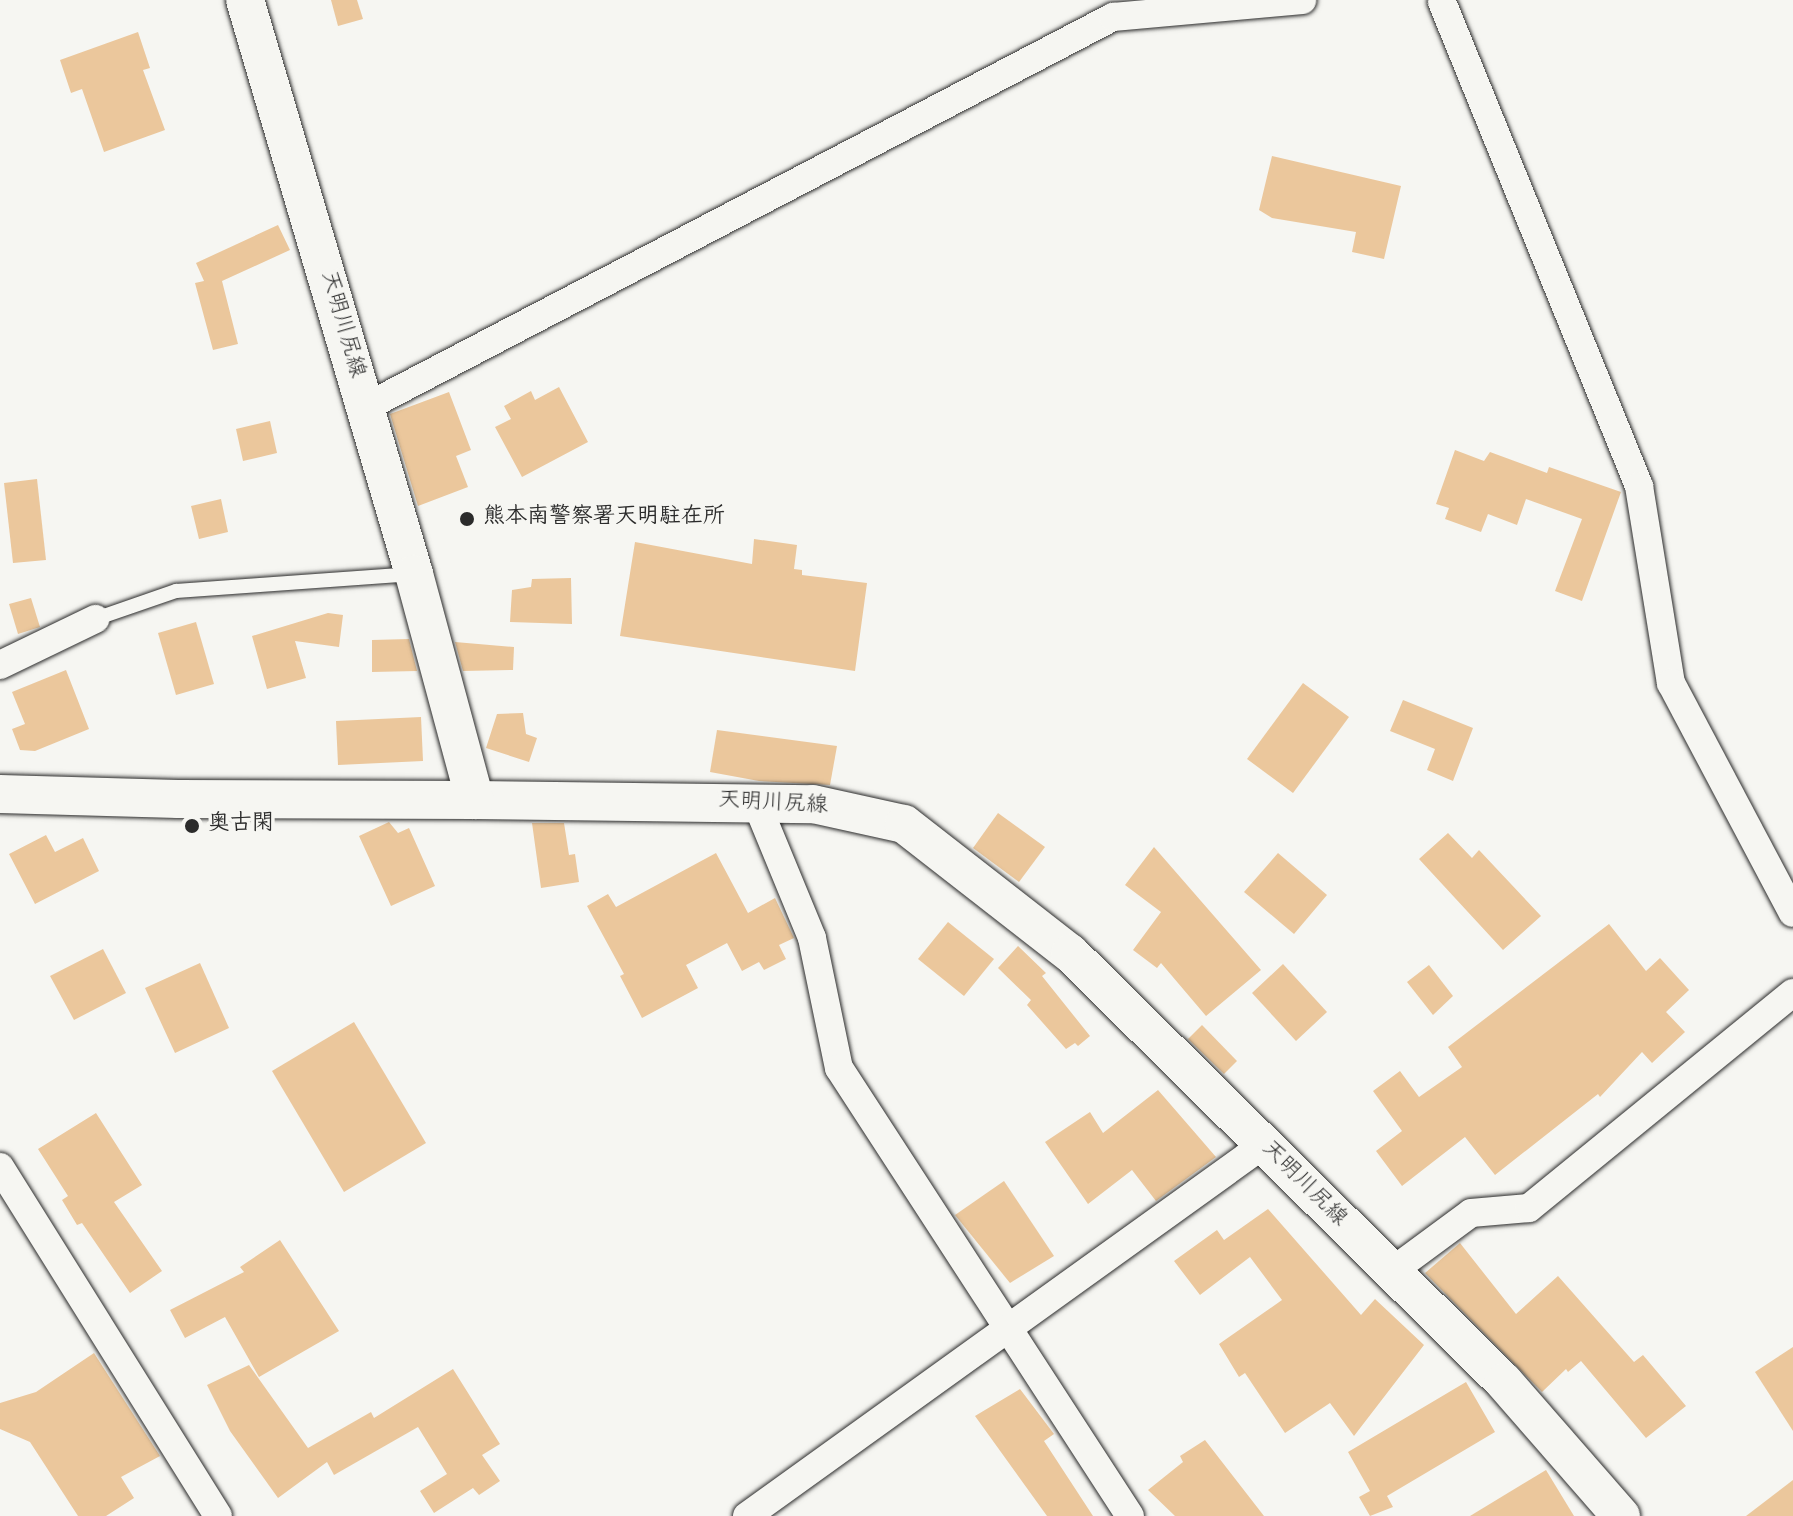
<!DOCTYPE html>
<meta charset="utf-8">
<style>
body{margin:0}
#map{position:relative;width:1793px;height:1516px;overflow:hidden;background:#f6f6f2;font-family:"Gochi Hand","Klee One",sans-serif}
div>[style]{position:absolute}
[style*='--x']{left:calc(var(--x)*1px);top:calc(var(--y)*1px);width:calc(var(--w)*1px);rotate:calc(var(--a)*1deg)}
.building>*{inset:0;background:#ebc79c}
.roads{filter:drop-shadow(0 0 2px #2b2b2b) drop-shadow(0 0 2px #2b2b2b)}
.lane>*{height:14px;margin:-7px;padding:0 7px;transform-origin:7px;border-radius:7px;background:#f6f6f2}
.street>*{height:28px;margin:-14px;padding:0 14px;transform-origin:14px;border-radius:14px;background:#f6f6f2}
.secondary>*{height:38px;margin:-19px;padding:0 19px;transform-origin:19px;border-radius:19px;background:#f6f6f2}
.dots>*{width:22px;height:22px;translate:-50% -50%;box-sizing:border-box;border:4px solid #f6f6f2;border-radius:50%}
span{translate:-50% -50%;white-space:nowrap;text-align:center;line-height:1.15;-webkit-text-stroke:7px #f6f6f2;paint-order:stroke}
.street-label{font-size:22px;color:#2b2b2b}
.poi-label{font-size:22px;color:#2b2b2b;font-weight:700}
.left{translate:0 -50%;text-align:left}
</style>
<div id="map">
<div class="building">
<div style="clip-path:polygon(331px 0,357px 0,363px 19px,338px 26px)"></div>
<div style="clip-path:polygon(138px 32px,150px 68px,143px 70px,165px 130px,104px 152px,82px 89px,71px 93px,60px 60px)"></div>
<div style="clip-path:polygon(1272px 156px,1401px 186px,1384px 259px,1352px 252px,1356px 232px,1272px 218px,1259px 210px)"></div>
<div style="clip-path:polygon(278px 225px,290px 250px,222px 281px,238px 344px,213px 350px,195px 283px,204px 281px,196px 263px)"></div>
<div style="clip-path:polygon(559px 387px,588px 442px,522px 477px,495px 427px,511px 419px,504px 406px,531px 391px,535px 400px)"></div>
<div style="clip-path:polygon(449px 392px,471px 450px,456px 456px,468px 487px,418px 506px,390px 414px)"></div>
<div style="clip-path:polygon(270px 421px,277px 453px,243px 461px,236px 429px)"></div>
<div style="clip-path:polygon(1455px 450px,1484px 461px,1490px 452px,1547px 473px,1549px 467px,1621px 492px,1582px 601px,1555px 591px,1582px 519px,1526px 499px,1517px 525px,1488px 514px,1481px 532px,1445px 519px,1449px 508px,1436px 504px)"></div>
<div style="clip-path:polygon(37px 479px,46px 560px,13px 563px,4px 483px)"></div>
<div style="clip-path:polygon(221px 499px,228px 532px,199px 539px,191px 506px)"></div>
<div style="clip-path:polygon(754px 539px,797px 545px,794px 569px,802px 570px,802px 575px,867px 583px,855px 671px,620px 636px,635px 542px,752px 564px)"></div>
<div style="clip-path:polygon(571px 578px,572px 624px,510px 622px,512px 590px,531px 587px,532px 579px)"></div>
<div style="clip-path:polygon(31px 598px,40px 627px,18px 634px,9px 604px)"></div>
<div style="clip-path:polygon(328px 613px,343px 615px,339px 647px,295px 641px,306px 678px,267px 689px,252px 636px)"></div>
<div style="clip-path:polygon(196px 622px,214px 684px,176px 695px,158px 633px)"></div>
<div style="clip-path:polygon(409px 639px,417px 671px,372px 672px,372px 640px)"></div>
<div style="clip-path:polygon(455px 642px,514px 647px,513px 670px,463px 671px)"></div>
<div style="clip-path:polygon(66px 670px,89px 729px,35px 751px,20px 750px,12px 729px,25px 724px,12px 692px)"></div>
<div style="clip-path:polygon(1303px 683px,1349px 717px,1293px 793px,1247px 759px)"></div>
<div style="clip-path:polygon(1403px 700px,1473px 728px,1453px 781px,1427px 770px,1435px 749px,1390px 731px)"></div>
<div style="clip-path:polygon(523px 713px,526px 734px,537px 738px,529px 762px,486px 748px,497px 714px)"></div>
<div style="clip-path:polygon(421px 717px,423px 761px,338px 765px,336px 721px)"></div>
<div style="clip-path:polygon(717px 730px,837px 746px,830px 785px,759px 781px,710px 772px)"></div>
<div style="clip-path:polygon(998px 813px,1045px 847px,1019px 882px,973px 848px)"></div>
<div style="clip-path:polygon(389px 822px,398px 833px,409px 828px,435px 886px,391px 906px,359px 836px)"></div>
<div style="clip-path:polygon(532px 823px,564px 823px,569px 855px,575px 854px,579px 882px,541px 888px)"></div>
<div style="clip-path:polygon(1448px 833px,1472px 858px,1479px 850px,1541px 916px,1503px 950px,1419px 859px)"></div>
<div style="clip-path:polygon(46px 835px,55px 852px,83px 838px,99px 871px,35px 904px,9px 854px)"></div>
<div style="clip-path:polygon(1154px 847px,1261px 970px,1206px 1016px,1161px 963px,1157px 968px,1133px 950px,1161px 912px,1125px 885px)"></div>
<div style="clip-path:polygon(716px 853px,748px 913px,775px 898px,794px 938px,779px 945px,786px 959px,764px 970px,759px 962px,742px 971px,727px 943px,686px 965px,698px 988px,642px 1018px,620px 976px,624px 974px,587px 906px,608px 894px,616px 907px)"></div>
<div style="clip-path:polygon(1278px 853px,1327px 895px,1294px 934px,1244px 892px)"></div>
<div style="clip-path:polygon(948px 922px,994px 959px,964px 996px,918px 959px)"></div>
<div style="clip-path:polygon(1609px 924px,1646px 971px,1660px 958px,1689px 990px,1666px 1012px,1685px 1032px,1652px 1063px,1642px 1052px,1600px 1097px,1598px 1094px,1495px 1175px,1465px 1137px,1402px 1186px,1376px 1151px,1402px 1131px,1373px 1091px,1400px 1071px,1419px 1097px,1462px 1067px,1448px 1047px)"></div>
<div style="clip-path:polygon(1018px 946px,1046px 973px,1042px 976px,1090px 1036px,1078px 1046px,1075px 1043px,1066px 1049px,1027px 1005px,1031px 1000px,998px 968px)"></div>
<div style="clip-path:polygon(103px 949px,126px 993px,74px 1020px,50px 976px)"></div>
<div style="clip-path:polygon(200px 963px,229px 1028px,175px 1053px,145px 988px)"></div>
<div style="clip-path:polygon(1283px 964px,1327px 1012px,1296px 1041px,1252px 993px)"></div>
<div style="clip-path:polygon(1429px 965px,1453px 996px,1433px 1015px,1407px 982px)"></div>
<div style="clip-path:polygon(354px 1022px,426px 1143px,344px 1192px,272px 1071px)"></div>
<div style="clip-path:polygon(1202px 1025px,1237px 1061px,1224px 1074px,1188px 1039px)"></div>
<div style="clip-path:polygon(1158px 1090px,1216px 1157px,1156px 1201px,1132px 1170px,1088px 1204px,1045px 1142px,1090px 1112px,1103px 1133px)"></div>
<div style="clip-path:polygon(96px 1113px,142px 1185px,114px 1202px,162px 1271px,130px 1293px,82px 1223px,77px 1225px,62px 1200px,68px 1196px,38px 1149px)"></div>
<div style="clip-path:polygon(1004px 1181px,1054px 1256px,1010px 1283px,955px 1215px)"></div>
<div style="clip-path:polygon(1268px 1209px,1361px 1315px,1375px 1299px,1424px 1345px,1354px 1436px,1330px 1403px,1285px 1433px,1245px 1373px,1239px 1377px,1219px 1344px,1282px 1300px,1250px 1257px,1200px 1295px,1174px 1261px,1217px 1230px,1224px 1240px)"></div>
<div style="clip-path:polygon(280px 1240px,339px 1331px,259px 1377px,225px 1317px,185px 1338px,170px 1310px,244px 1272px,240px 1267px)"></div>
<div style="clip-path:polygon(1460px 1243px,1516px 1314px,1558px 1276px,1634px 1362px,1643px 1355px,1686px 1406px,1646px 1438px,1581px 1361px,1568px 1372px,1566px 1369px,1542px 1392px,1425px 1273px)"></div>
<div style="clip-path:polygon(1793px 1347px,1793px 1431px,1755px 1372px)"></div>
<div style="clip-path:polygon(94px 1353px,160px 1456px,121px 1477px,134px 1498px,106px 1516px,78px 1516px,30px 1442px,0 1429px,0 1403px,36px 1392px)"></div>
<div style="clip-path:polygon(249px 1365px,308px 1448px,371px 1412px,374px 1418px,453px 1369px,500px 1444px,482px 1455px,500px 1481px,479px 1495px,473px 1488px,434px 1513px,420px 1491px,447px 1474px,418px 1427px,334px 1475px,327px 1462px,278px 1498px,230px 1431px,207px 1385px)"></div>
<div style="clip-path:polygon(1466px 1382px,1495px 1432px,1387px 1496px,1393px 1507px,1370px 1516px,1359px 1497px,1370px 1491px,1348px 1452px)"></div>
<div style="clip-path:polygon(1020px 1389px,1054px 1434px,1044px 1441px,1093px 1516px,1047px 1516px,975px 1416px)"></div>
<div style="clip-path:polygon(1205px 1440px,1264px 1516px,1175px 1516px,1148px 1490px,1183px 1462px,1180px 1456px)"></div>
<div style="clip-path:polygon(1546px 1470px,1574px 1516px,1470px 1516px)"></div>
<div style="clip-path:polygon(1793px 1480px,1793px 1516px,1746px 1516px)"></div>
</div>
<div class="roads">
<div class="lane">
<div style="--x:95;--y:619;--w:86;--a:-19.1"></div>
<div style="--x:176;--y:591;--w:238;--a:-4.1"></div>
</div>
<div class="street">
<div style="--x:1442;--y:2;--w:523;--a:67.85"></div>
<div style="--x:1639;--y:486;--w:200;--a:80.8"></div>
<div style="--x:1671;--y:683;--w:260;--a:62.1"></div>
<div style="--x:366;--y:407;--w:843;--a:-27.57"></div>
<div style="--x:1113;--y:17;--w:190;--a:-5.1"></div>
<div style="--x:0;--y:665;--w:106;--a:-25.8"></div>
<div style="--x:756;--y:802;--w:147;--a:67.6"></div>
<div style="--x:812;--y:938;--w:133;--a:78.3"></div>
<div style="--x:839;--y:1068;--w:534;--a:56.99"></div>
<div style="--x:0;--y:1167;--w:411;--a:58"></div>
<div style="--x:1391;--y:1272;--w:99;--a:-36.4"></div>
<div style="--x:1471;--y:1213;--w:58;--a:-4.9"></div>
<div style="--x:1529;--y:1208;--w:340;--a:-39.2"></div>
<div style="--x:747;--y:1516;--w:636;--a:-35.72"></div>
</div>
<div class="secondary">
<div style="--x:245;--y:0;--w:598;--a:73.59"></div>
<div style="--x:414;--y:574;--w:234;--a:74.9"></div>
<div style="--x:475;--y:800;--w:338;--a:0.7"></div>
<div style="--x:813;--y:804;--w:93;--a:12.4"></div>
<div style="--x:904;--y:824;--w:210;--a:37.9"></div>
<div style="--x:1070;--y:953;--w:610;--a:44.67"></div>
<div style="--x:1504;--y:1382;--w:178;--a:48.9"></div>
<div style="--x:0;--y:794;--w:178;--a:1.6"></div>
<div style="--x:178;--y:799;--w:297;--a:0.2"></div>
</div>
</div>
<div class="dots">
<div style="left:467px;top:519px;background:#2b2b2b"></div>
<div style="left:192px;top:826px;background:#2b2b2b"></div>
</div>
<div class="street-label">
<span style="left:341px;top:325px;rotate:74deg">天明川尻線</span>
<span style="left:773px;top:805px;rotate:3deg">天明川尻線</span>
<span style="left:1303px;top:1185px;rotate:45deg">天明川尻線</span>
</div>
<div class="poi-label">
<span class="left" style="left:483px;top:519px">熊本南警察署天明駐在所</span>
<span class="left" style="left:208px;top:826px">奥古閑</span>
</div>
</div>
